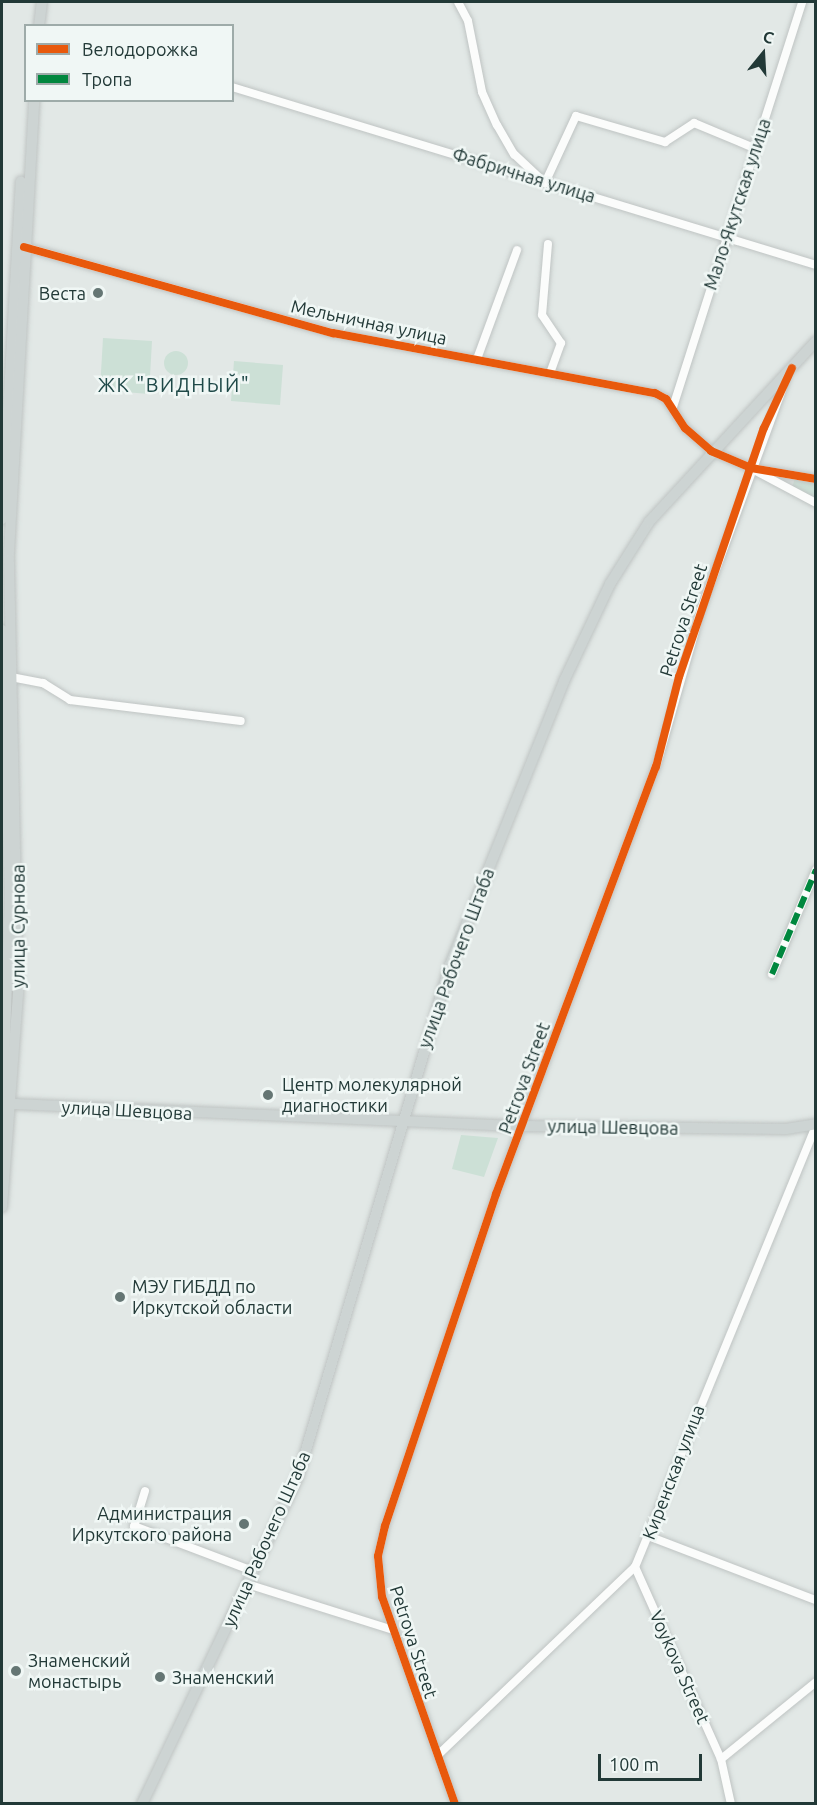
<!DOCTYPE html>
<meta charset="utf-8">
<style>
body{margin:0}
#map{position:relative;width:817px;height:1805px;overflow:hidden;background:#e2e8e6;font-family:Ubuntu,sans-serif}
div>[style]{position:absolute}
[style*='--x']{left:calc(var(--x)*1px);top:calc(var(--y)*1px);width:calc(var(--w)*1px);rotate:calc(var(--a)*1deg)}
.green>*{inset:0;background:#cce0d6}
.round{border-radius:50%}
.roads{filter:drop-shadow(0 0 2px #bfc4c3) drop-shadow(0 0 2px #bfc4c3)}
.minor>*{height:8px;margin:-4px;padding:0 4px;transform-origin:4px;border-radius:4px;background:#fbfcfb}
.major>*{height:10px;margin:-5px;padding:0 5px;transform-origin:5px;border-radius:5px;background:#cdd4d3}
.quiet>*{height:6px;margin-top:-3px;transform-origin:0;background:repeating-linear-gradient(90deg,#00873e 0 12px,transparent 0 18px)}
.cycleway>*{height:8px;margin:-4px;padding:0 4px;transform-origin:4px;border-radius:4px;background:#e8590c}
.dots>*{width:16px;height:16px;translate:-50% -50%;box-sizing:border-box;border:3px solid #f0f7f5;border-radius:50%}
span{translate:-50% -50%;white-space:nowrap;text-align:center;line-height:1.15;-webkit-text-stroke:5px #f0f7f5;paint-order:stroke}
.street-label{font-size:18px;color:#223937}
.poi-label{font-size:18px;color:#223937}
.right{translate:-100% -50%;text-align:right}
.left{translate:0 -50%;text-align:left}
.neighbourhood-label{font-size:20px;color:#1f4948;letter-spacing:1.5px}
.frame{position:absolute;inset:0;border:3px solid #223937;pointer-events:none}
.legend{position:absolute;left:24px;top:24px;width:210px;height:78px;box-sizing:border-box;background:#f0f7f5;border:2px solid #9eaba9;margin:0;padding:8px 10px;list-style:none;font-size:18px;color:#223937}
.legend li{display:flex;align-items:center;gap:12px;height:30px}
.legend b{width:30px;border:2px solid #9eaba9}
.north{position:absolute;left:733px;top:24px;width:60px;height:60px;-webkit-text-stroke:4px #f0f7f5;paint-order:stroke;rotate:18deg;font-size:16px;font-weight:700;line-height:24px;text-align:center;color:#223937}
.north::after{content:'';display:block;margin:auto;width:21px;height:27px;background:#223937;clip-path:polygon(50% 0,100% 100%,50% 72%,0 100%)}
.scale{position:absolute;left:598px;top:1754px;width:104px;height:27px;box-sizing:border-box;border:3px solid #223937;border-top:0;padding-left:8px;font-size:18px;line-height:21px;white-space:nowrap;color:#223937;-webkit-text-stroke:4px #f0f7f5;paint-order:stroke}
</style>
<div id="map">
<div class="green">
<div style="clip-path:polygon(103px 338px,152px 341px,149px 394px,100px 390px)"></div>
<div class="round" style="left:164px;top:351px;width:24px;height:24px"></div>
<div style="clip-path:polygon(234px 361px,283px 365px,280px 405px,231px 401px)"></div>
<div style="clip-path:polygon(795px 478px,815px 483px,815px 498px,792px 488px)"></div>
<div style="clip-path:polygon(461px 1135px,498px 1138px,484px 1177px,452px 1169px)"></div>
</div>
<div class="roads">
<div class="minor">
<div style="--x:458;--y:2;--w:21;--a:62"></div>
<div style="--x:468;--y:21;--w:72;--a:78.8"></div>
<div style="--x:482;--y:92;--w:36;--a:66"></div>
<div style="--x:497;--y:125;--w:34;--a:60"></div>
<div style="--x:514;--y:154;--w:42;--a:43.1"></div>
<div style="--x:545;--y:183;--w:74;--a:-65.2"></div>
<div style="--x:576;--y:116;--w:93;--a:16.3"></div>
<div style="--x:665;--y:142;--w:35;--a:-33"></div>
<div style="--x:694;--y:123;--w:65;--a:22.6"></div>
<div style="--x:232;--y:87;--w:611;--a:16.95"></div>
<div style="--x:548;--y:244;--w:71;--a:94.8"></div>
<div style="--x:542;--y:315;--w:34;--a:56"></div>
<div style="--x:561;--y:343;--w:30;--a:110"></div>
<div style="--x:24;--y:247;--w:321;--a:15.6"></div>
<div style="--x:333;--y:333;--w:328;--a:10.6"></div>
<div style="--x:655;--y:393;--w:13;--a:29"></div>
<div style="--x:666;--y:399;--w:35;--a:57"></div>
<div style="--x:685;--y:428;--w:35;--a:41"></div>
<div style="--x:711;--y:451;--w:43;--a:23"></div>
<div style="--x:751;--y:468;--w:66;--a:9.6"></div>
<div style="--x:477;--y:359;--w:116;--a:-69.8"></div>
<div style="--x:673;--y:407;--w:425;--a:-72.3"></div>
<div style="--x:752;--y:469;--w:72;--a:28"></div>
<div style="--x:11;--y:677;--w:33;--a:11"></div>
<div style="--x:43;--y:683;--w:32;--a:32"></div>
<div style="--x:70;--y:700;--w:172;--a:7"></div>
<div style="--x:772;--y:974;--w:113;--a:-67.1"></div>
<div style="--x:145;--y:1491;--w:37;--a:107"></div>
<div style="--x:134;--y:1526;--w:127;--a:20.7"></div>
<div style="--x:648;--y:1536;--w:180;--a:20.9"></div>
<div style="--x:635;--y:1567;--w:210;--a:65.9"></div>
<div style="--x:721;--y:1759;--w:46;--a:77.5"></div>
<div style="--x:247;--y:1584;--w:150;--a:17.5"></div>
<div style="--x:438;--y:1755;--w:272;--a:-43.7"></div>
<div style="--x:635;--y:1567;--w:478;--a:-67.7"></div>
<div style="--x:721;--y:1759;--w:122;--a:-39"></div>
<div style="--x:455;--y:1804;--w:219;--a:-109.4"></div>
<div style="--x:382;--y:1597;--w:41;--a:-95.6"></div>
<div style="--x:378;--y:1556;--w:31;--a:-77"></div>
<div style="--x:385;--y:1526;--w:350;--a:-71.5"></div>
<div style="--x:496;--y:1194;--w:456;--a:-69.5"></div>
<div style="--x:656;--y:767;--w:163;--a:-74"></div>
<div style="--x:701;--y:610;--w:249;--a:-69.8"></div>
</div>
<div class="major">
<div style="--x:39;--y:26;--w:24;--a:-83"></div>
<div style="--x:2;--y:519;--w:338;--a:-86.8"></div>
<div style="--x:2;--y:630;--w:264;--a:88.3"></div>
<div style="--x:10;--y:894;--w:230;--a:92"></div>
<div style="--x:14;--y:1104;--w:496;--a:2.5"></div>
<div style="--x:510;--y:1126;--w:276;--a:0.6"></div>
<div style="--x:786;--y:1129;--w:30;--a:-9"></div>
<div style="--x:2;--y:1207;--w:216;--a:-85.7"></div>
<div style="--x:18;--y:992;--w:440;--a:-91.2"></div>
<div style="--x:9;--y:552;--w:453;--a:-86.8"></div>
<div style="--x:142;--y:1804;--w:362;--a:-64.5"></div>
<div style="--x:298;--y:1477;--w:534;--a:-73.47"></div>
<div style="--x:450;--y:965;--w:306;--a:-68.1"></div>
<div style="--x:564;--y:681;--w:107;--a:-64.6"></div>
<div style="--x:610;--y:584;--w:73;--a:-57.8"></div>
<div style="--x:649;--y:522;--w:246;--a:-47.3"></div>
</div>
</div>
<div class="quiet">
<div style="--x:772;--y:974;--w:113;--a:-67.1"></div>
</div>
<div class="cycleway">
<div style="--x:24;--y:247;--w:321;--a:15.6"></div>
<div style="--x:333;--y:333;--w:328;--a:10.6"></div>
<div style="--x:655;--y:393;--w:13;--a:29"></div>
<div style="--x:666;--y:399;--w:35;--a:57"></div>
<div style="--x:685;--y:428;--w:35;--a:41"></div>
<div style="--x:711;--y:451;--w:43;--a:23"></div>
<div style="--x:751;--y:468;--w:66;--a:9.6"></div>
<div style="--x:455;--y:1804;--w:219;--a:-109.4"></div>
<div style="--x:382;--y:1597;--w:41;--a:-95.6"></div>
<div style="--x:378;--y:1556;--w:31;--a:-77"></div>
<div style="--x:385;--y:1526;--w:350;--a:-71.5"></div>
<div style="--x:496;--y:1194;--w:456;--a:-69.5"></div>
<div style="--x:656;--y:767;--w:93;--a:-75.7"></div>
<div style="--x:679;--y:677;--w:263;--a:-71.2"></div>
<div style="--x:764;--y:428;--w:66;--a:-65"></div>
</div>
<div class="dots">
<div style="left:98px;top:293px;background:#657674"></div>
<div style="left:268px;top:1095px;background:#657674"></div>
<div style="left:120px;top:1297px;background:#657674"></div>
<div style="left:244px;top:1524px;background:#657674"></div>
<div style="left:16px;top:1671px;background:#657674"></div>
<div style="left:160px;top:1677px;background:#657674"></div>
</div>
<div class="street-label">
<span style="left:524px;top:175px;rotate:17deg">Фабричная улица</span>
<span style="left:737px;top:204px;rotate:-72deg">Мало-Якутская улица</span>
<span style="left:369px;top:322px;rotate:12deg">Мельничная улица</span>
<span style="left:683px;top:620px;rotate:-72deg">Petrova Street</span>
<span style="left:18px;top:926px;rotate:-90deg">улица Сурнова</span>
<span style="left:456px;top:958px;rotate:-70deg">улица Рабочего Штаба</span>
<span style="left:524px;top:1078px;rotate:-70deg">Petrova Street</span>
<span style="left:127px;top:1110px;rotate:3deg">улица Шевцова</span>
<span style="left:613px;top:1127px;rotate:1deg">улица Шевцова</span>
<span style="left:673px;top:1472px;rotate:-69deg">Киренская улица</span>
<span style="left:266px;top:1539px;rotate:-66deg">улица Рабочего Штаба</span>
<span style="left:414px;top:1642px;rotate:72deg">Petrova Street</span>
<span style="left:680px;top:1667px;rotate:66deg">Voykova Street</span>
</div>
<div class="poi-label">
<span class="right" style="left:86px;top:293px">Веста</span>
<span class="left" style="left:282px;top:1095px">Центр молекулярной<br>диагностики</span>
<span class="left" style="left:132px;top:1297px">МЭУ ГИБДД по<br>Иркутской области</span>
<span class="right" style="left:232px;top:1524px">Администрация<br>Иркутского района</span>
<span class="left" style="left:28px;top:1671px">Знаменский<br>монастырь</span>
<span class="left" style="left:172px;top:1677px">Знаменский</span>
</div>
<div class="neighbourhood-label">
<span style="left:174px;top:384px">ЖК "ВИДНЫЙ"</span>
</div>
<div class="frame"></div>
<ul class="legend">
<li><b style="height:8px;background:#e8590c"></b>Велодорожка</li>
<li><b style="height:8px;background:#00873e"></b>Тропа</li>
</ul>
<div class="north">С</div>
<div class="scale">100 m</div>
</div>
